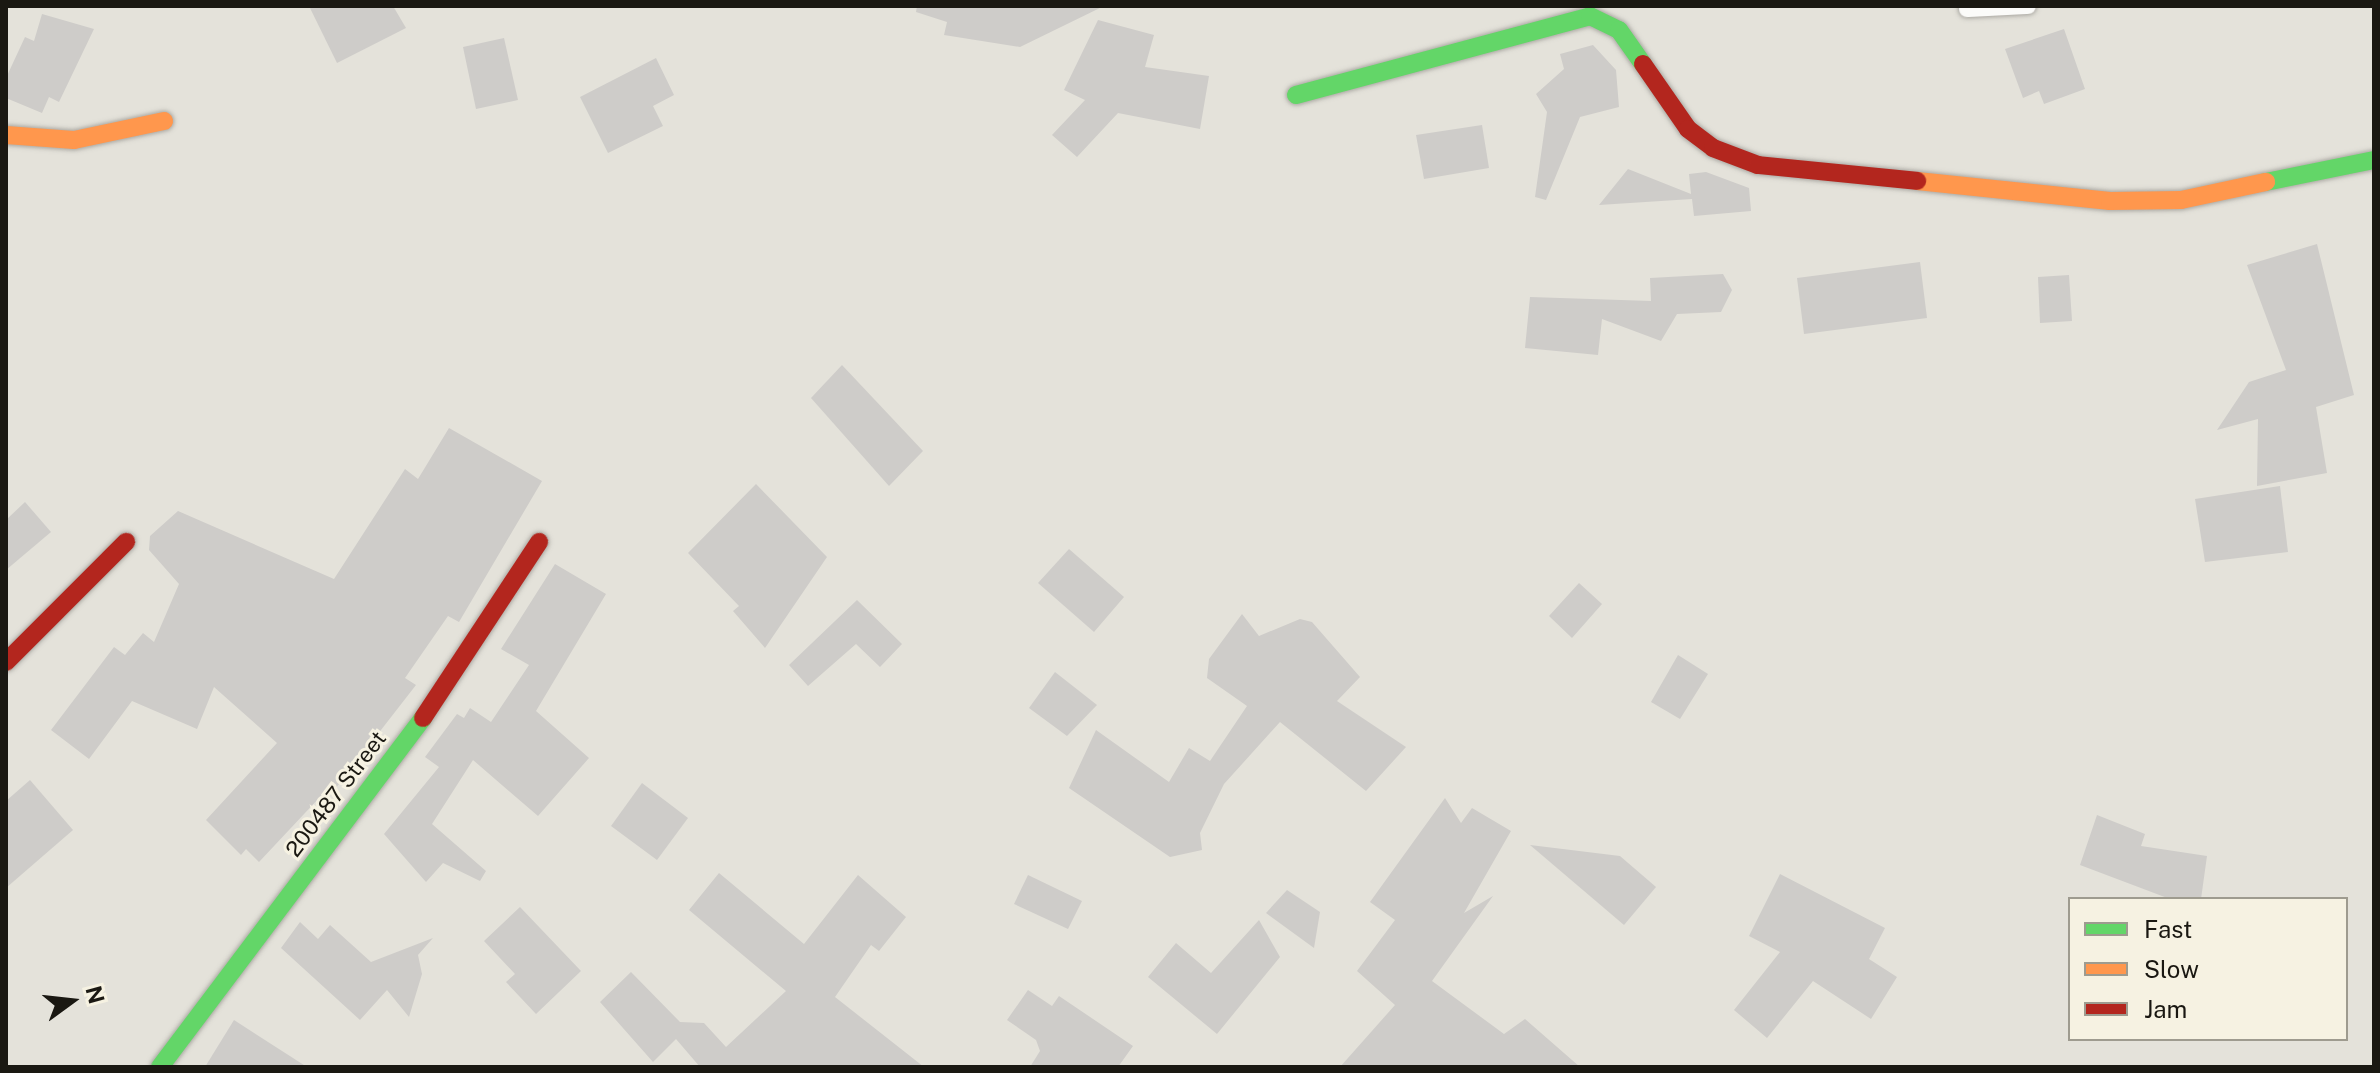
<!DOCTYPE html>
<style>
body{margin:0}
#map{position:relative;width:2380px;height:1073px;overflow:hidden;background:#e4e2da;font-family:"Public Sans",sans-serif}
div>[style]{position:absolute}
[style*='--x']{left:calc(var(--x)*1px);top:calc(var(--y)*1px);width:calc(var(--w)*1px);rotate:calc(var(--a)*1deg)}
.building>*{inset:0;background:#ceccc9}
.roads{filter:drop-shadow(0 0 2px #acaaa4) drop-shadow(0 0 2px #acaaa4)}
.lane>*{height:16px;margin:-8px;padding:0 8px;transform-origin:8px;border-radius:8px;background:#fbfbf9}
.fast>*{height:18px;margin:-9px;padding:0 9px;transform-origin:9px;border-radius:9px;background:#63d668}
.slow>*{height:18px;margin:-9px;padding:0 9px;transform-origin:9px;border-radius:9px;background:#ff974d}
.jam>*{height:18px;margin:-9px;padding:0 9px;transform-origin:9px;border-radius:9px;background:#b3261e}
span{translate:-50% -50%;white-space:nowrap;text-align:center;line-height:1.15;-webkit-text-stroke:6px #f6f2e2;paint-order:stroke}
.street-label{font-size:22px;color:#1a1812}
.frame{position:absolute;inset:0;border:8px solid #1a1812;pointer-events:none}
.legend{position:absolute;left:2068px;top:897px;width:280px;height:144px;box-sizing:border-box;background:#f6f2e2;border:2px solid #9e9b8f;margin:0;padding:10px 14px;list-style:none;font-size:24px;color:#1a1812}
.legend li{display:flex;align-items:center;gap:16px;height:40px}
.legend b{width:40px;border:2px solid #9e9b8f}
.north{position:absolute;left:32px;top:961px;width:80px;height:80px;-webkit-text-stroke:6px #f6f2e2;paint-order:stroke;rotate:75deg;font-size:22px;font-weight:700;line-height:32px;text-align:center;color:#1a1812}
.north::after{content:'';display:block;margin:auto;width:28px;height:36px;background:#1a1812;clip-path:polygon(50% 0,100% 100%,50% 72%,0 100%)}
</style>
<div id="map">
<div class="building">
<div style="clip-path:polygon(309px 6px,393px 6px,406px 28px,337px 63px)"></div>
<div style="clip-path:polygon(917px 6px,1104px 6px,1020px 47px,944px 35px,947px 22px,916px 12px)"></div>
<div style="clip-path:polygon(42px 14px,94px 29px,59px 102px,49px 97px,42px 113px,6px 98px,6px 78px,25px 37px,34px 41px)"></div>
<div style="clip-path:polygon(1098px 20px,1154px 35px,1145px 67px,1209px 76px,1200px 129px,1118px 113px,1077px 157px,1052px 135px,1085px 100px,1064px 90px)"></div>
<div style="clip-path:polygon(2064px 29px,2085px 89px,2044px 104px,2039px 91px,2023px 98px,2005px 49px)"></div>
<div style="clip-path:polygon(504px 38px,518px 100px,476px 109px,463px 47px)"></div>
<div style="clip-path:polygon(1593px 45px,1616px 70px,1619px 107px,1580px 117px,1546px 200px,1535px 197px,1547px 112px,1536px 94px,1564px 69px,1560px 54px)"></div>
<div style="clip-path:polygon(656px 58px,674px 95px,653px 106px,663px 126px,608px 153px,580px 97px)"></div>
<div style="clip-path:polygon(1482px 125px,1489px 168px,1424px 179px,1416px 135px)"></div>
<div style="clip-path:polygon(1628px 169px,1691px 194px,1689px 174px,1706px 172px,1749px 188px,1751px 211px,1694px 216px,1692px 199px,1599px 205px)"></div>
<div style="clip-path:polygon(2317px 244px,2354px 395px,2316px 407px,2327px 473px,2257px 486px,2258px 419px,2217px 430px,2249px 382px,2286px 370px,2247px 265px)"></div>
<div style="clip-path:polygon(1920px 262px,1927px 318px,1804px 334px,1797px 278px)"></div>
<div style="clip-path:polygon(1723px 274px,1732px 290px,1721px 312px,1677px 314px,1661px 341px,1602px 319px,1598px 355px,1525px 348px,1530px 297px,1651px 301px,1650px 278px)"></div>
<div style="clip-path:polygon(2069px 275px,2072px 321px,2040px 323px,2038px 277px)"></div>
<div style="clip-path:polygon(842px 365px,923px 451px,889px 486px,811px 398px)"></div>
<div style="clip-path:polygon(449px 428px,542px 481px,459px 622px,448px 616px,405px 678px,416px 685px,325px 802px,320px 797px,259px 862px,246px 849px,241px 855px,206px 820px,277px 743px,214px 687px,197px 729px,132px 701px,89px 759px,51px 730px,114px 647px,125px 655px,143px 633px,154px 642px,179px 584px,149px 550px,150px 536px,178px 511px,334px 579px,405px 469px,418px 479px)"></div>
<div style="clip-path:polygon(756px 484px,827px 557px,765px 648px,733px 611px,739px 606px,688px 553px)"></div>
<div style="clip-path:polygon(2280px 486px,2288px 552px,2205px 562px,2195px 499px)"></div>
<div style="clip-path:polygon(25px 502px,51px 532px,6px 570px,6px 520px)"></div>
<div style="clip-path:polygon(1069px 549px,1124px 597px,1094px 632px,1038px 583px)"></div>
<div style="clip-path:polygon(555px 564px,606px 594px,536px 711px,589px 758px,538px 816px,473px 760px,432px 824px,486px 871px,480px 881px,443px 863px,426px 882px,384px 834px,439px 767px,425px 757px,457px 714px,464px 718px,470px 708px,491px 722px,529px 665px,501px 649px)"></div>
<div style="clip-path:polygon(1579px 583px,1602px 604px,1572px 638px,1549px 616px)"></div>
<div style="clip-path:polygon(857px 600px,902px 644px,880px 667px,856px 644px,808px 686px,789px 665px)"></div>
<div style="clip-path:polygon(1242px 614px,1259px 636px,1300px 619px,1312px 622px,1360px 677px,1337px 701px,1406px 747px,1366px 791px,1280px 722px,1224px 784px,1200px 833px,1202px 850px,1170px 857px,1069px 788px,1096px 730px,1169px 782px,1189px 748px,1210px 761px,1247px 706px,1207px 678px,1209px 659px)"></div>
<div style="clip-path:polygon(1678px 655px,1708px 674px,1680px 719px,1651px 702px)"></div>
<div style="clip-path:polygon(1055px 672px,1097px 705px,1067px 736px,1029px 708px)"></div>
<div style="clip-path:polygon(30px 780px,73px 830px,6px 888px,6px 801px)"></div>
<div style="clip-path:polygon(642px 783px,688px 818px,657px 860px,611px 826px)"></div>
<div style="clip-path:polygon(1445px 798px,1461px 823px,1472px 808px,1511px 831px,1464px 913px,1493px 896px,1432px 981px,1504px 1034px,1525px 1019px,1580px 1067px,1340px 1067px,1395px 1005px,1357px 971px,1395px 920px,1370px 902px)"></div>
<div style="clip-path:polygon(2097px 815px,2145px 834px,2141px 846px,2207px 856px,2201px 899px,2170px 899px,2080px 865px)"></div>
<div style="clip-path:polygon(1530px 845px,1620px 856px,1656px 887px,1624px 925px)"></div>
<div style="clip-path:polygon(719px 873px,804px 944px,858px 875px,906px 917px,879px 951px,871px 945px,835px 997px,924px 1067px,700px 1067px,676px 1039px,653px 1062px,600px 1002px,631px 972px,680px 1022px,704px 1023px,726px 1047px,786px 991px,689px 910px)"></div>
<div style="clip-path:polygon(1780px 874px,1885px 928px,1869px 959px,1897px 977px,1871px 1019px,1813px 981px,1767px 1038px,1734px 1010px,1780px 952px,1749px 936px)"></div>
<div style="clip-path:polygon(1028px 875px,1082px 901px,1068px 929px,1014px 904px)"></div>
<div style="clip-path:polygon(1287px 890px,1320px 912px,1314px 948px,1266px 913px)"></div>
<div style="clip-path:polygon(520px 907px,581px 971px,536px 1014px,506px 982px,515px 974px,484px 941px)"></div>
<div style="clip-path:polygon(1259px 920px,1280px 957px,1217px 1034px,1148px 977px,1176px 943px,1211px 973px)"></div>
<div style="clip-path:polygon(300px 922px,318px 939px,330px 925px,371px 962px,433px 938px,418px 955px,422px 974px,409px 1017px,387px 990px,360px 1020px,281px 948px)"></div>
<div style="clip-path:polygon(1028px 990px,1052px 1006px,1059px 996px,1133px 1046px,1118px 1067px,1030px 1067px,1040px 1051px,1036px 1040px,1007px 1020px)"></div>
<div style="clip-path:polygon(234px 1020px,307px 1067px,205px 1067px)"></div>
</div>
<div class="roads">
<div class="lane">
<div style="--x:1967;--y:9;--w:61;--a:-2.8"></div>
</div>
<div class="fast">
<div style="--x:1296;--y:95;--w:304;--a:-15"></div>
<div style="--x:1590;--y:16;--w:32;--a:26"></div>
<div style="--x:1619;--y:30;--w:42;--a:54.8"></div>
<div style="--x:2266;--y:182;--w:110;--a:-11.5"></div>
<div style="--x:160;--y:1067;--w:437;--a:-53"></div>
</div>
<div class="slow">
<div style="--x:6;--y:135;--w:68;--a:4.2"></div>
<div style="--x:74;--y:140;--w:92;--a:-11.9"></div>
<div style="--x:1917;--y:181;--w:194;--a:5.9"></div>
<div style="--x:2110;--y:201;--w:71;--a:-0.8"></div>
<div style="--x:2181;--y:200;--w:87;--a:-12"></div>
</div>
<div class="jam">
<div style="--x:1643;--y:64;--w:79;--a:55.3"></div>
<div style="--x:1688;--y:129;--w:31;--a:37"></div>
<div style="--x:1713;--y:148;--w:48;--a:20.7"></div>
<div style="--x:1758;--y:165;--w:160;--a:5.7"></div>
<div style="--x:6;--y:662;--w:170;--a:-45"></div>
<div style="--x:423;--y:718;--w:211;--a:-56.6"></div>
</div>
</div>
<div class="street-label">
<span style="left:336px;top:794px;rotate:-53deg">200487 Street</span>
</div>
<div class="frame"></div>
<ul class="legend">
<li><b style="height:10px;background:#63d668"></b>Fast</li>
<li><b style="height:10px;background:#ff974d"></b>Slow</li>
<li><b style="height:10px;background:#b3261e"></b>Jam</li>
</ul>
<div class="north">N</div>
</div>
